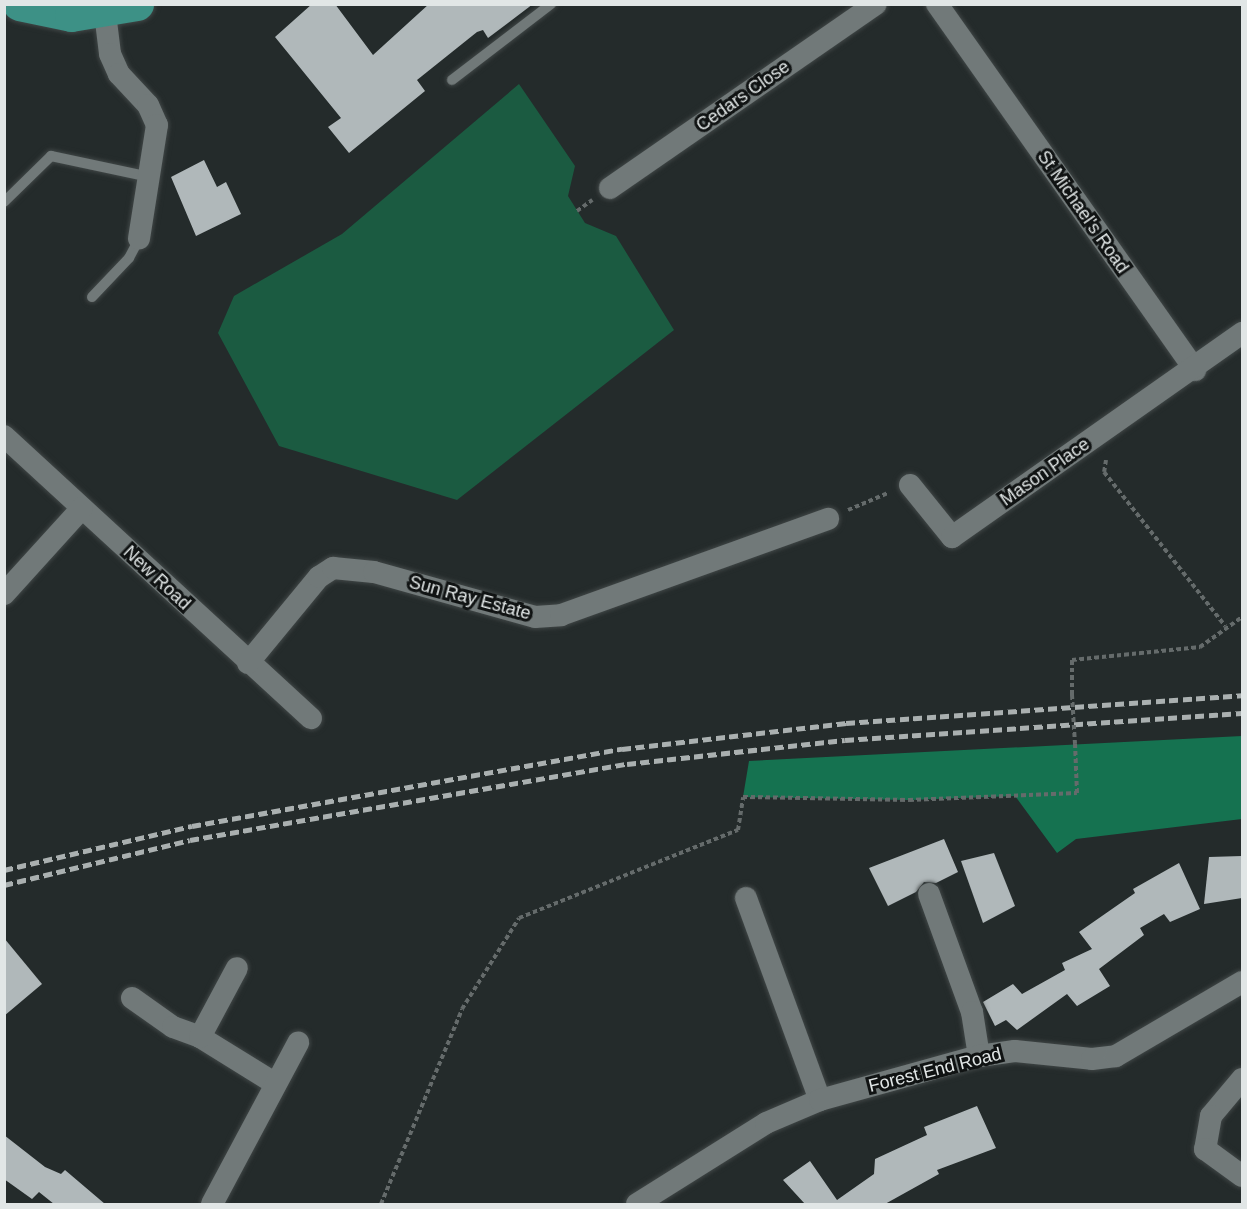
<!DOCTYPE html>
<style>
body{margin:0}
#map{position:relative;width:1247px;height:1209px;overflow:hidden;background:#242b2b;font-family:Helvetica,sans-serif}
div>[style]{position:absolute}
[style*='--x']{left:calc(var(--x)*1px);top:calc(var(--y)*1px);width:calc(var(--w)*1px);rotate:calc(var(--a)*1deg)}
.green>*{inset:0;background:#1b5b41}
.forest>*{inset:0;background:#157250}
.building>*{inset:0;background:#b0b8ba}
.path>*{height:4px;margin-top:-2px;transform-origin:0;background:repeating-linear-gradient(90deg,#656b6b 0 4.5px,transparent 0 7.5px)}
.roads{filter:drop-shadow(0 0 2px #404646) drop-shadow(0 0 2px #404646)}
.service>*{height:10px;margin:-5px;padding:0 5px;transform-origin:5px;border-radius:5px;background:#717979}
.minor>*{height:22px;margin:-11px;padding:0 11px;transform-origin:11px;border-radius:11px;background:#717979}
.primary>*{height:33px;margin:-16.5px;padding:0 16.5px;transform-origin:16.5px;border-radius:16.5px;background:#3d9186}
.rail>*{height:4.5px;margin-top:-2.25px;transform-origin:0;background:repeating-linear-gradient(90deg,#aab0b0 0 9px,transparent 0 13.5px)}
.path-bridge>*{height:4px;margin-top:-2px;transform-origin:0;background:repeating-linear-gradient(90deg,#656b6b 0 4.5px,transparent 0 7.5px)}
span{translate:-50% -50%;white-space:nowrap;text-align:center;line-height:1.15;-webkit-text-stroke:6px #101313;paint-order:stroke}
.street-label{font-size:18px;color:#e1e6e6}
.frame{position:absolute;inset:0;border:6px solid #e1e6e6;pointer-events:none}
</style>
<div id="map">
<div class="green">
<div style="clip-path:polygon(519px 84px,575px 166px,568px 196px,585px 223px,616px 236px,674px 330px,457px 500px,279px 446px,218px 333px,234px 296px,342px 234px)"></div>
</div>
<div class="forest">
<div style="clip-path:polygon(1242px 736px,1242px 819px,1076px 839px,1057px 853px,1015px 796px,909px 800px,743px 797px,749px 761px)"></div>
</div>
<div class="building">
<div style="clip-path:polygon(312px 4px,335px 4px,373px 55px,429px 4px,533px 4px,488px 38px,483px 30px,477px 32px,417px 80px,425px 91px,349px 153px,328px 127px,341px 118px,275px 37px)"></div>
<div style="clip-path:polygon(204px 160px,217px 187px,226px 182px,241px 214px,196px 236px,171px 177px)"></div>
<div style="clip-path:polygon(944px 839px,958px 872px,936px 883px,924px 882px,916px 892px,888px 906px,869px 868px)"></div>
<div style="clip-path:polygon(994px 853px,1015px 906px,983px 923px,961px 861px)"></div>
<div style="clip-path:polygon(1242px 856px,1242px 898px,1204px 904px,1209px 857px)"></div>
<div style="clip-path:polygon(1179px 863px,1200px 909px,1170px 922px,1164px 914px,1140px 928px,1144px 935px,1099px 969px,1110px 986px,1077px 1006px,1067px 994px,1017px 1030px,1006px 1020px,995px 1026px,983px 1002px,1013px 984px,1022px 994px,1065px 970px,1062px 963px,1092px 949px,1079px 932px,1135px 893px,1133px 889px)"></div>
<div style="clip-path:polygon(4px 938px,42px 984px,4px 1016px)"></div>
<div style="clip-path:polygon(977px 1106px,996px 1148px,937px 1170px,939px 1174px,885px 1204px,805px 1204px,783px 1180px,810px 1161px,837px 1200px,874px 1174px,875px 1159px,927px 1135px,924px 1127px)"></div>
<div style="clip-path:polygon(4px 1135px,45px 1167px,61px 1174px,65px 1170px,105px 1204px,54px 1204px,39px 1192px,32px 1199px,4px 1179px)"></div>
</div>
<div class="path">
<div style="--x:577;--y:211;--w:19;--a:-36"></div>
<div style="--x:1106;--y:460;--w:12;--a:99"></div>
<div style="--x:1104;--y:472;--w:196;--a:51.8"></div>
<div style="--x:848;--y:510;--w:43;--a:-23"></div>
<div style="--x:1072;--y:695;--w:35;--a:-90"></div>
<div style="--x:1072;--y:660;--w:129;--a:-5.8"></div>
<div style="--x:1200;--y:647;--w:52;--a:-35.5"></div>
<div style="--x:381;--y:1204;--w:211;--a:-67.4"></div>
<div style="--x:462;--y:1009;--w:107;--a:-57.9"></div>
<div style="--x:519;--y:918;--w:236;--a:-21.9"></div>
<div style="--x:738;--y:830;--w:33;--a:-81"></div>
<div style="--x:743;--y:797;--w:166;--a:1"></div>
<div style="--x:909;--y:800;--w:168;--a:-2.4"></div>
<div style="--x:1077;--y:793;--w:49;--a:-92.3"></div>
</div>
<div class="roads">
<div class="service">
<div style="--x:452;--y:80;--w:125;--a:-37.5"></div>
<div style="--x:4;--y:202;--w:66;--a:-44.4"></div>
<div style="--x:51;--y:156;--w:101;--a:12"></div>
<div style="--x:92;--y:297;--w:54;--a:-46.5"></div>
<div style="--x:129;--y:258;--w:21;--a:-62"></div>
</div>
<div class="minor">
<div style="--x:937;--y:4;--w:448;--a:54.8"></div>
<div style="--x:105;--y:13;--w:41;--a:83"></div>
<div style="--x:110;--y:54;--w:22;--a:66"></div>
<div style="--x:119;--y:74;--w:42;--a:46.9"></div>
<div style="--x:148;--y:105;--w:22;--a:66"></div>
<div style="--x:157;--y:125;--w:115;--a:99"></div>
<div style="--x:610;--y:188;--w:323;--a:-34.7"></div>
<div style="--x:4;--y:436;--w:417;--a:42.6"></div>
<div style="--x:910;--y:485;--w:67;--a:51.1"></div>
<div style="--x:952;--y:537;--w:355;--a:-35.1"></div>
<div style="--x:4;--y:594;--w:116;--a:-47.8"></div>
<div style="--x:248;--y:663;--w:112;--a:-50.5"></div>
<div style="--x:319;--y:577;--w:17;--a:-33"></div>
<div style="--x:333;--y:568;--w:41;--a:5.6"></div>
<div style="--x:374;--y:572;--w:167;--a:15.6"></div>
<div style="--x:535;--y:617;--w:26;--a:-4"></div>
<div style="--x:561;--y:615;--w:284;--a:-19.8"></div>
<div style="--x:929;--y:894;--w:126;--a:70"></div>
<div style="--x:972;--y:1012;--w:45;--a:81"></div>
<div style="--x:746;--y:898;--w:215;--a:69.9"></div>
<div style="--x:132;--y:998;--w:50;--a:35.3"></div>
<div style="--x:173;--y:1027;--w:29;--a:20"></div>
<div style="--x:200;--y:1037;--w:89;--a:31.7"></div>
<div style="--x:200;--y:1037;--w:78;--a:-61.8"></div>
<div style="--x:1242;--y:1079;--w:48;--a:130"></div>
<div style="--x:1211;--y:1116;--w:34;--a:100"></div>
<div style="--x:1205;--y:1149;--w:46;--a:36.1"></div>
<div style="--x:212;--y:1204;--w:183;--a:-61.9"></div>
<div style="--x:637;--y:1204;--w:152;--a:-32.1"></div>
<div style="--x:766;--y:1123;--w:59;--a:-23.1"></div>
<div style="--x:820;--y:1100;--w:165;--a:-15.5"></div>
<div style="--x:979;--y:1056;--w:36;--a:-8"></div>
<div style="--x:1015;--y:1051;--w:77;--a:5.9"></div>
<div style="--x:1092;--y:1059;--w:24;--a:-7"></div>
<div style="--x:1116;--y:1056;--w:146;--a:-30.4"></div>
</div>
<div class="primary">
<div style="--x:19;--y:4;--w:53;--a:11.9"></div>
<div style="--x:71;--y:15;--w:67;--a:-9.5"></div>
</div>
</div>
<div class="rail">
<div style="--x:4;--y:870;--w:193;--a:-13.2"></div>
<div style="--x:192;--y:826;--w:437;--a:-10.2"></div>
<div style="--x:622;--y:749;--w:226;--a:-6.6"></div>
<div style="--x:846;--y:723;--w:397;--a:-4"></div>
<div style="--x:4;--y:885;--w:191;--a:-13.6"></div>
<div style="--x:190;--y:840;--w:444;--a:-9.9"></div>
<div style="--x:627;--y:764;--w:219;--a:-6.3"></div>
<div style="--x:845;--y:740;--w:398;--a:-3.9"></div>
</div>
<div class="path-bridge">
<div style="--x:1072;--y:695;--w:49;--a:86.5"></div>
</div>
<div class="street-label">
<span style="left:743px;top:96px;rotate:-35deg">Cedars Close</span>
<span style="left:1083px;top:212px;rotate:55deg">St Michael's Road</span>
<span style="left:1045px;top:472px;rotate:-35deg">Mason Place</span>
<span style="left:157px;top:578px;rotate:43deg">New Road</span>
<span style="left:470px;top:598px;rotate:15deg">Sun Ray Estate</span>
<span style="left:935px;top:1070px;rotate:-14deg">Forest End Road</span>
</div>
<div class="frame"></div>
</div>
